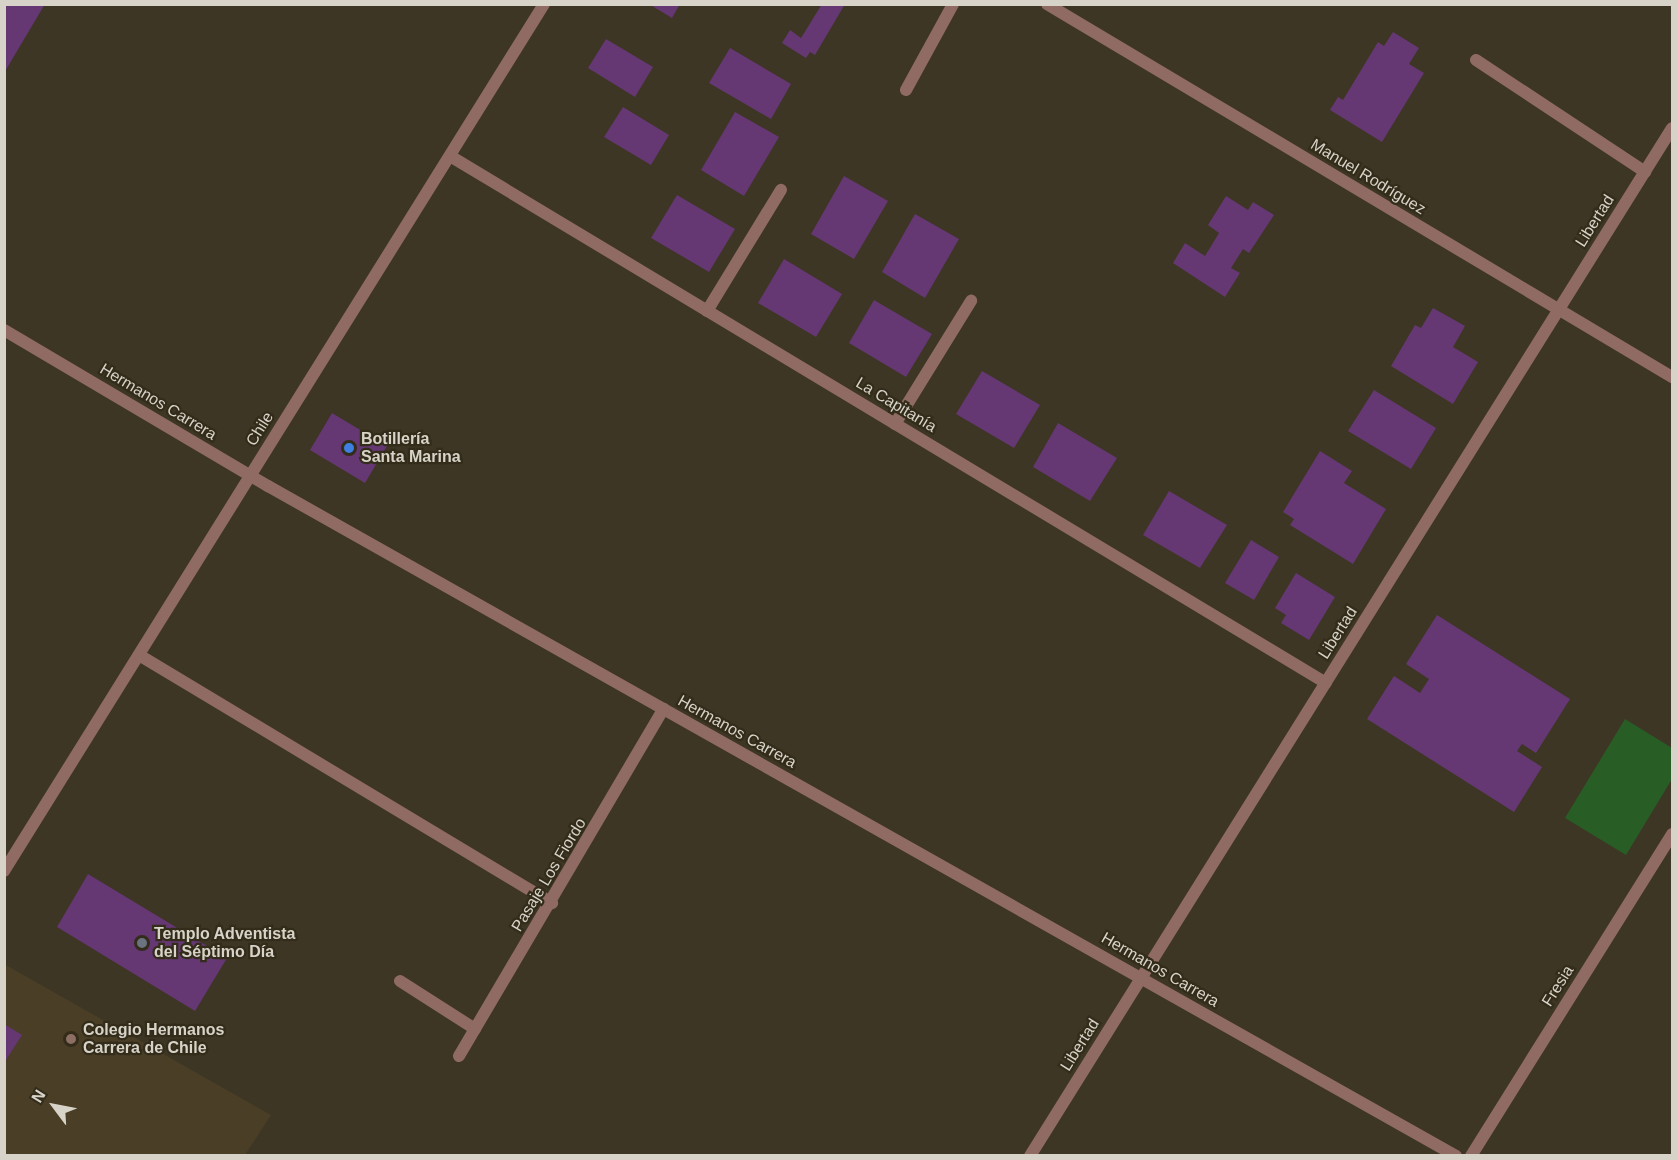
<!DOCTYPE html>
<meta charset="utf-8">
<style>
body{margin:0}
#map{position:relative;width:1677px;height:1160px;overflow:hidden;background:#3d3624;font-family:Arial,sans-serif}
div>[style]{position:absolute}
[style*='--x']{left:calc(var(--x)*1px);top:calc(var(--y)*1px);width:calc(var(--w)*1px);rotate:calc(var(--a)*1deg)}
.built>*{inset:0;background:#4a3f26}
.green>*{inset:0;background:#295d26}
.building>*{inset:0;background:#653773}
.service>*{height:12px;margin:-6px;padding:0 6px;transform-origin:6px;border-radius:6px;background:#906b63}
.minor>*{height:12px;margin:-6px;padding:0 6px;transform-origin:6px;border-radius:6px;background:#906b63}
.tertiary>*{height:12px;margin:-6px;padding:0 6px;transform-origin:6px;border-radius:6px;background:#906b63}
.dots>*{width:16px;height:16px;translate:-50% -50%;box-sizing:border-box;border:3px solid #332c1a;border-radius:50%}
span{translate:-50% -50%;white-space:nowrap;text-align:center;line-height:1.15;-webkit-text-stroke:4.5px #332c1a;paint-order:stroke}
.street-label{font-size:16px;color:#d7d3c8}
.poi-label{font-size:16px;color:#d7d3c8;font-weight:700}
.left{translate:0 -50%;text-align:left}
.frame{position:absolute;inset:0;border:6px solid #d7d3c8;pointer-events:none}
.north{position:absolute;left:24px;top:1076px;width:60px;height:60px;-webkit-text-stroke:4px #332c1a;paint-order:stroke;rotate:302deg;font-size:16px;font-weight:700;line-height:24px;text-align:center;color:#d7d3c8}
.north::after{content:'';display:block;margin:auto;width:21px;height:27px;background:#d7d3c8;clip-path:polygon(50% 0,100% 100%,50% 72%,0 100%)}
</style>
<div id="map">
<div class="built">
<div style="clip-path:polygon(4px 964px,271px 1115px,245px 1155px,5px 1155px)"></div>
</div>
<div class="green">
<div style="clip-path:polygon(1625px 719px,1672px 748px,1672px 779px,1626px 855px,1565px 818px)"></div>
</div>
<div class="building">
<div style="clip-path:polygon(4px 4px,45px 4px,4px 73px)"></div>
<div style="clip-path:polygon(649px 4px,680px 4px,672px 18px)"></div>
<div style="clip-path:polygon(822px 4px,845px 4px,815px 55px,810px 52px,806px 58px,782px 43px,790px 30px,801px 38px)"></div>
<div style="clip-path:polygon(1393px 32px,1419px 48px,1409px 64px,1424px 73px,1382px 142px,1330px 110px,1338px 97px,1343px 100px,1378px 42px,1384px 46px)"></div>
<div style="clip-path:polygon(606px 39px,653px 67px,635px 97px,588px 68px)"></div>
<div style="clip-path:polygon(730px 48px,791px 84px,771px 119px,709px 83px)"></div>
<div style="clip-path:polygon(623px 107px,669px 135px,651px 165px,604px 137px)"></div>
<div style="clip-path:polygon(735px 112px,779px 137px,744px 196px,701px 170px)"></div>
<div style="clip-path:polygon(844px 176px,888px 201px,854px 259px,811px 234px)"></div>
<div style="clip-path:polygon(677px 195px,735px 229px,709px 272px,651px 238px)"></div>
<div style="clip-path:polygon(1226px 196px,1248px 210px,1253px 202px,1274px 215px,1249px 253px,1243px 249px,1231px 268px,1240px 273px,1225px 297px,1173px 263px,1185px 243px,1205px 256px,1219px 233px,1208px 225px)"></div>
<div style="clip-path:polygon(915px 214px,959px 239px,925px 298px,882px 272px)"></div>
<div style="clip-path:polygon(784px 259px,842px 294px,816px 337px,758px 303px)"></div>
<div style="clip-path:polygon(874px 300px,932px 334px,906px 377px,849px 343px)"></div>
<div style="clip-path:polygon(1433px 308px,1465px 326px,1453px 347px,1478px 362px,1453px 404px,1391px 366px,1415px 325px,1421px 328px)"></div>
<div style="clip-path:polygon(982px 371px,1040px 405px,1014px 448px,956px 414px)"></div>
<div style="clip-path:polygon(1374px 390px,1436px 428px,1411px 469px,1348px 431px)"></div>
<div style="clip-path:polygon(332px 413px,387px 446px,365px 483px,310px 450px)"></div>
<div style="clip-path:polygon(1058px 423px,1117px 458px,1090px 501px,1033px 467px)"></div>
<div style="clip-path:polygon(1320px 451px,1352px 471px,1344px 483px,1386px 509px,1353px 564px,1290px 525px,1294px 519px,1283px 512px)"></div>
<div style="clip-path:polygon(1169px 491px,1227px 525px,1200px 568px,1143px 535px)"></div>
<div style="clip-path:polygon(1251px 540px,1279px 557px,1254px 600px,1225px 583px)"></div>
<div style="clip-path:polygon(1296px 573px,1335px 597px,1309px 640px,1281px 623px,1286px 615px,1275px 608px)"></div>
<div style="clip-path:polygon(1437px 615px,1570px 699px,1536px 753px,1522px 744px,1517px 751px,1542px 767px,1514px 812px,1367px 719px,1394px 676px,1420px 693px,1429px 679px,1406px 664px)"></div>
<div style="clip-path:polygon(88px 874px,227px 958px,195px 1011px,57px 927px)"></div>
<div style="clip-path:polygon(4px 1024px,22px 1035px,4px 1063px)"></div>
</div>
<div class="service">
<div style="--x:1476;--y:60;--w:203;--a:33.5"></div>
<div style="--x:906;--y:90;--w:98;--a:-61.3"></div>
</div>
<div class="minor">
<div style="--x:450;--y:156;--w:1022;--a:31.03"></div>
<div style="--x:707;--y:311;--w:142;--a:-58.6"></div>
<div style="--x:4;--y:330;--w:307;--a:30.6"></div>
<div style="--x:268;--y:486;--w:1364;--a:29.42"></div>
<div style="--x:895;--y:424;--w:145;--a:-58.3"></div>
<div style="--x:139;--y:655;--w:482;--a:31"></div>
<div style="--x:400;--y:981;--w:89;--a:32.6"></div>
<div style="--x:459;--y:1056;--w:403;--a:-59.5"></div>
<div style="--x:1471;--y:1156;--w:380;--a:-58"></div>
</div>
<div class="tertiary">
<div style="--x:1047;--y:4;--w:728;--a:30.83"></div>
<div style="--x:4;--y:871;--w:1021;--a:-58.08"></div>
<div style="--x:1030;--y:1156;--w:1212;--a:-58.01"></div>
</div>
<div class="dots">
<div style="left:349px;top:448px;background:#3f7fe0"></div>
<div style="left:142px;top:943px;background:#6b7280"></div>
<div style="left:71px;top:1039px;background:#8d6e63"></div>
</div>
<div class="street-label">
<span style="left:1368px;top:177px;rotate:31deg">Manuel Rodríguez</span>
<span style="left:1595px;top:221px;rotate:-58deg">Libertad</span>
<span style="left:158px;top:402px;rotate:31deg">Hermanos Carrera</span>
<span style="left:896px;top:405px;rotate:31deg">La Capitanía</span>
<span style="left:260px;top:429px;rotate:-58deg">Chile</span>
<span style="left:1338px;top:633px;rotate:-58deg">Libertad</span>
<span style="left:737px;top:732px;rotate:29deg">Hermanos Carrera</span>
<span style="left:549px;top:875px;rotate:-59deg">Pasaje Los Fiordo</span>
<span style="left:1160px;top:970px;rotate:30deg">Hermanos Carrera</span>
<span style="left:1558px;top:986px;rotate:-58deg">Fresia</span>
<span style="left:1080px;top:1045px;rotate:-58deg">Libertad</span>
</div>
<div class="poi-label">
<span class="left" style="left:361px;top:448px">Botillería<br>Santa Marina</span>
<span class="left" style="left:154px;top:943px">Templo Adventista<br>del Séptimo Día</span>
<span class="left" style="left:83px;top:1039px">Colegio Hermanos<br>Carrera de Chile</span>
</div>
<div class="frame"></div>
<div class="north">N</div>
</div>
